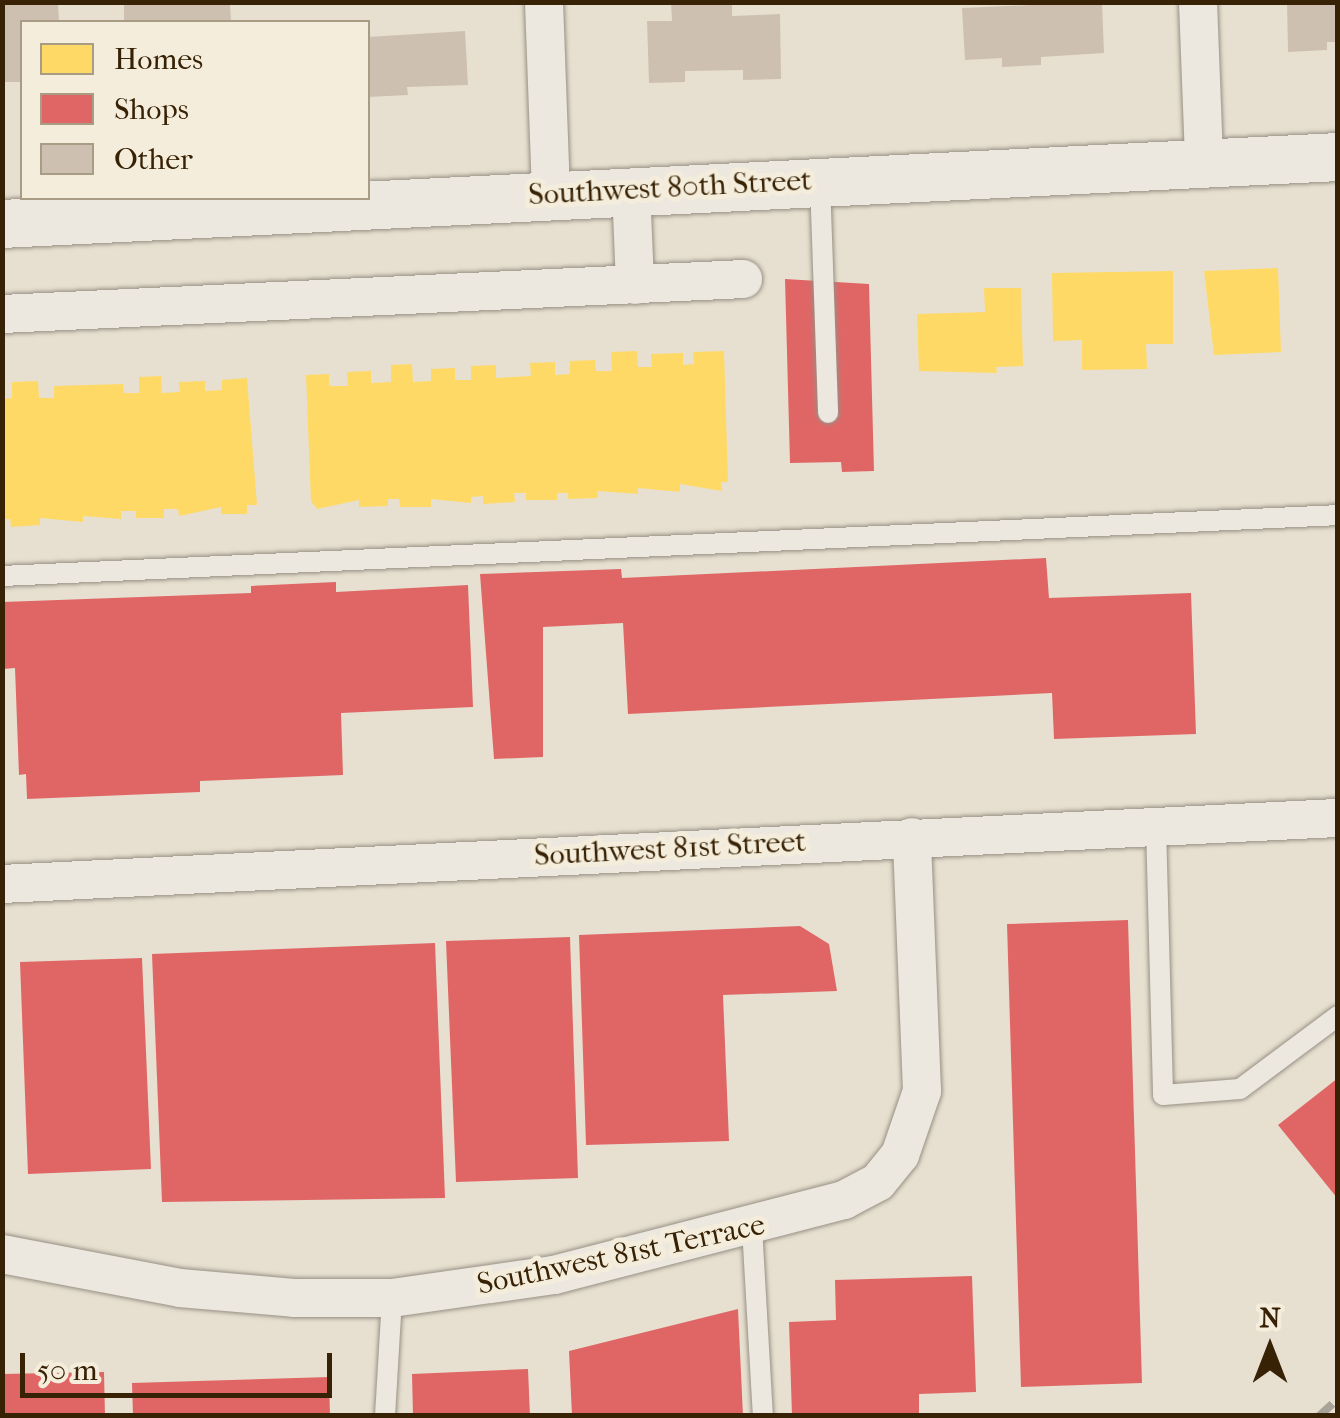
<!DOCTYPE html>
<style>
body{margin:0}
#map{position:relative;width:1340px;height:1418px;overflow:hidden;background:#e7e0d0;font-family:"IM FELL French Canon",serif}
div>[style]{position:absolute}
[style*='--x']{left:calc(var(--x)*1px);top:calc(var(--y)*1px);width:calc(var(--w)*1px);rotate:calc(var(--a)*1deg)}
.homes>*{inset:0;background:#ffd966}
.shops>*{inset:0;background:#e06666}
.building>*{inset:0;background:#cec0b1}
.roads{filter:drop-shadow(0 0 2px #979084) drop-shadow(0 0 2px #979084)}
.service>*{height:20px;margin:-10px;padding:0 10px;transform-origin:10px;border-radius:10px;background:#ece8e0}
.minor>*{height:38px;margin:-19px;padding:0 19px;transform-origin:19px;border-radius:19px;background:#ece8e0}
.tertiary>*{height:48px;margin:-24px;padding:0 24px;transform-origin:24px;border-radius:24px;background:#ece8e0}
.rail>*{height:8px;margin-top:-4px;transform-origin:0;background:repeating-linear-gradient(90deg,#a8a49a 0 18px,transparent 0 36px)}
span{translate:-50% -50%;white-space:nowrap;text-align:center;line-height:1.15;-webkit-text-stroke:10px #f5eddb;paint-order:stroke}
.street-label{font-size:30px;color:#372205}
.frame{position:absolute;inset:0;border:5px solid #372205;pointer-events:none}
.legend{position:absolute;left:20px;top:20px;width:350px;height:180px;box-sizing:border-box;background:#f5eddb;border:2px solid #a99c85;margin:0;padding:12px 18px;list-style:none;font-size:30px;color:#372205}
.legend li{display:flex;align-items:center;gap:20px;height:50px}
.legend b{width:50px;border:2px solid #a99c85}
.north{position:absolute;left:1220px;top:1298px;width:100px;height:100px;-webkit-text-stroke:8px #f5eddb;paint-order:stroke;rotate:0deg;font-size:28px;font-weight:700;line-height:40px;text-align:center;color:#372205}
.north::after{content:'';display:block;margin:auto;width:35px;height:45px;background:#372205;clip-path:polygon(50% 0,100% 100%,50% 72%,0 100%)}
.scale{position:absolute;left:20px;top:1353px;width:312px;height:45px;box-sizing:border-box;border:5px solid #372205;border-top:0;padding-left:12px;font-size:30px;line-height:35px;white-space:nowrap;color:#372205;-webkit-text-stroke:8px #f5eddb;paint-order:stroke}
</style>
<div id="map">
<div class="homes">
<div style="clip-path:polygon(1278px 268px,1281px 352px,1214px 355px,1204px 271px)"></div>
<div style="clip-path:polygon(1173px 271px,1173px 344px,1146px 344px,1147px 369px,1082px 370px,1082px 340px,1053px 341px,1052px 273px)"></div>
<div style="clip-path:polygon(984px 288px,1021px 288px,1023px 366px,996px 367px,997px 373px,919px 371px,917px 314px,985px 312px)"></div>
<div style="clip-path:polygon(637px 351px,638px 367px,652px 367px,651px 354px,683px 353px,683px 365px,694px 364px,693px 352px,724px 351px,728px 482px,721px 482px,722px 491px,680px 484px,680px 492px,638px 488px,638px 494px,597px 491px,598px 498px,568px 499px,568px 493px,557px 493px,557px 500px,526px 500px,526px 493px,514px 493px,515px 502px,483px 504px,483px 496px,471px 497px,471px 503px,431px 499px,431px 507px,400px 507px,399px 499px,388px 499px,388px 506px,359px 507px,359px 500px,317px 509px,311px 501px,306px 375px,329px 374px,329px 386px,348px 386px,347px 372px,371px 371px,371px 383px,391px 382px,391px 365px,412px 364px,413px 382px,431px 381px,431px 369px,455px 368px,455px 380px,471px 380px,471px 366px,496px 365px,496px 378px,531px 376px,530px 363px,555px 362px,555px 375px,570px 374px,570px 361px,595px 360px,596px 371px,612px 371px,611px 352px)"></div>
<div style="clip-path:polygon(161px 376px,162px 393px,180px 392px,179px 382px,205px 381px,205px 391px,222px 390px,222px 380px,247px 378px,257px 505px,247px 505px,247px 514px,221px 514px,221px 507px,179px 516px,178px 509px,164px 509px,164px 518px,136px 518px,136px 511px,121px 511px,121px 519px,83px 516px,83px 522px,40px 518px,40px 525px,11px 527px,10px 519px,2px 519px,2px 399px,12px 398px,12px 382px,38px 381px,39px 398px,54px 398px,54px 386px,123px 384px,124px 393px,139px 393px,139px 377px)"></div>
</div>
<div class="shops">
<div style="clip-path:polygon(785px 279px,869px 284px,874px 471px,842px 472px,841px 462px,790px 463px)"></div>
<div style="clip-path:polygon(1046px 558px,1049px 598px,1191px 593px,1196px 734px,1054px 739px,1052px 693px,628px 714px,623px 623px,543px 627px,543px 757px,494px 759px,480px 574px,621px 569px,622px 578px)"></div>
<div style="clip-path:polygon(336px 582px,336px 592px,468px 585px,473px 707px,341px 713px,343px 775px,200px 781px,200px 792px,27px 799px,26px 774px,19px 775px,15px 668px,3px 669px,3px 602px,251px 593px,251px 586px)"></div>
<div style="clip-path:polygon(1128px 920px,1142px 1383px,1021px 1387px,1007px 924px)"></div>
<div style="clip-path:polygon(800px 926px,829px 944px,837px 991px,723px 995px,729px 1141px,586px 1145px,579px 935px)"></div>
<div style="clip-path:polygon(570px 937px,578px 1178px,456px 1182px,446px 941px)"></div>
<div style="clip-path:polygon(435px 943px,445px 1198px,162px 1202px,152px 954px)"></div>
<div style="clip-path:polygon(142px 958px,151px 1169px,28px 1174px,20px 962px)"></div>
<div style="clip-path:polygon(1338px 1078px,1338px 1199px,1278px 1125px)"></div>
<div style="clip-path:polygon(972px 1276px,976px 1392px,919px 1394px,919px 1416px,792px 1416px,789px 1322px,836px 1320px,835px 1280px)"></div>
<div style="clip-path:polygon(738px 1309px,743px 1416px,572px 1416px,569px 1351px)"></div>
<div style="clip-path:polygon(528px 1369px,530px 1416px,413px 1416px,412px 1374px)"></div>
<div style="clip-path:polygon(104px 1372px,105px 1416px,2px 1416px,2px 1374px)"></div>
<div style="clip-path:polygon(329px 1377px,330px 1416px,133px 1416px,132px 1383px)"></div>
</div>
<div class="building">
<div style="clip-path:polygon(2px 2px,58px 2px,59px 22px,22px 22px,22px 82px,2px 82px)"></div>
<div style="clip-path:polygon(124px 2px,230px 2px,231px 22px,124px 22px)"></div>
<div style="clip-path:polygon(671px 2px,732px 2px,732px 16px,780px 14px,781px 79px,743px 80px,743px 70px,685px 71px,685px 82px,649px 83px,647px 21px,672px 21px)"></div>
<div style="clip-path:polygon(1102px 2px,1104px 53px,1041px 57px,1041px 65px,1002px 67px,1002px 58px,965px 60px,962px 8px)"></div>
<div style="clip-path:polygon(1287px 2px,1338px 2px,1338px 42px,1327px 42px,1327px 50px,1288px 52px)"></div>
<div style="clip-path:polygon(465px 31px,468px 85px,407px 87px,408px 95px,368px 97px,368px 37px)"></div>
</div>
<div class="roads">
<div class="service">
<div style="--x:820;--y:181;--w:232;--a:88"></div>
<div style="--x:2;--y:576;--w:1337;--a:-2.61"></div>
<div style="--x:1156;--y:825;--w:270;--a:88.5"></div>
<div style="--x:1163;--y:1095;--w:77;--a:-4.5"></div>
<div style="--x:1240;--y:1089;--w:122;--a:-36.7"></div>
<div style="--x:752;--y:1227;--w:189;--a:86.7"></div>
<div style="--x:385;--y:1416;--w:118;--a:-86.6"></div>
</div>
<div class="minor">
<div style="--x:544;--y:2;--w:191;--a:87.9"></div>
<div style="--x:1198;--y:2;--w:159;--a:87.8"></div>
<div style="--x:631;--y:188;--w:97;--a:87.6"></div>
<div style="--x:2;--y:314;--w:742;--a:-2.7"></div>
<div style="--x:2;--y:884;--w:1338;--a:-2.83"></div>
<div style="--x:2;--y:1254;--w:181;--a:10.8"></div>
<div style="--x:180;--y:1288;--w:114;--a:5"></div>
<div style="--x:294;--y:1298;--w:98;--a:0"></div>
<div style="--x:392;--y:1298;--w:164;--a:-8.1"></div>
<div style="--x:554;--y:1275;--w:300;--a:-14.5"></div>
<div style="--x:844;--y:1200;--w:38;--a:-28"></div>
<div style="--x:878;--y:1182;--w:35;--a:-51"></div>
<div style="--x:900;--y:1155;--w:68;--a:-71"></div>
<div style="--x:922;--y:1091;--w:254;--a:-92.3"></div>
</div>
<div class="tertiary">
<div style="--x:2;--y:224;--w:1338;--a:-2.87"></div>
</div>
</div>
<div class="rail">
<div style="--x:1319;--y:1416;--w:25;--a:-42"></div>
</div>
<div class="street-label">
<span style="left:670px;top:188px;rotate:-3deg">Southwest 80th Street</span>
<span style="left:670px;top:849px;rotate:-3deg">Southwest 81st Street</span>
<span style="left:621px;top:1255px;rotate:-12deg">Southwest 81st Terrace</span>
</div>
<div class="frame"></div>
<ul class="legend">
<li><b style="height:28px;background:#ffd966"></b>Homes</li>
<li><b style="height:28px;background:#e06666"></b>Shops</li>
<li><b style="height:28px;background:#cec0b1"></b>Other</li>
</ul>
<div class="north">N</div>
<div class="scale">50 m</div>
</div>
